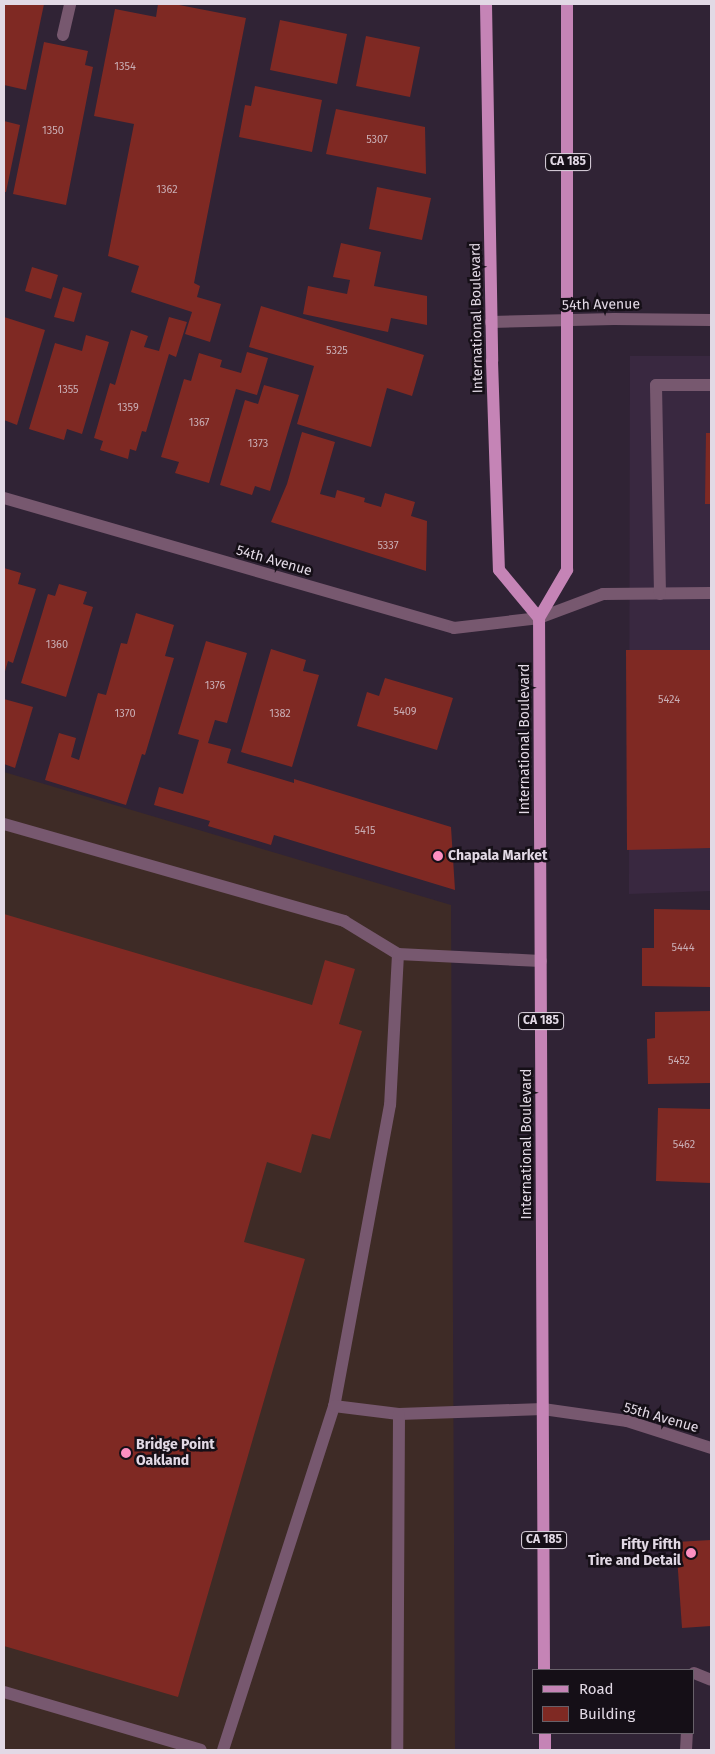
<!DOCTYPE html>
<style>
body{margin:0}
#map{position:relative;width:715px;height:1754px;overflow:hidden;background:#302335;font-family:"Fira Sans",sans-serif}
div>[style]{position:absolute}
[style*='--x']{left:calc(var(--x)*1px);top:calc(var(--y)*1px);width:calc(var(--w)*1px);rotate:calc(var(--a)*1deg)}
.built>*{inset:0;background:#392840}
.industrial>*{inset:0;background:#3e2b26}
.building>*{inset:0;background:#7f2923}
.minor>*{height:12px;margin:-6px;padding:0 6px;transform-origin:6px;border-radius:6px;background:#77586f}
.major>*{height:12px;margin:-6px;padding:0 6px;transform-origin:6px;border-radius:6px;background:#c584b6}
.dots>*{width:14px;height:14px;translate:-50% -50%;box-sizing:border-box;border:2px solid #150f17;border-radius:50%}
span{translate:-50% -50%;white-space:nowrap;text-align:center;line-height:1.15;-webkit-text-stroke:5px #150f17;paint-order:stroke}
.number-label{font-size:11px;color:#c9adb4}
.number-label span{-webkit-text-stroke-width:0}
.shield-label span{padding:1px 4px;background:#150f17;border:1px solid;border-radius:4px;-webkit-text-stroke-width:0}
.shield-label{font-size:12px;color:#e2d9e5;font-weight:700}
.street-label{font-size:14px;color:#e2d9e5}
.poi-label{font-size:14px;color:#e2d9e5;font-weight:700}
.left{translate:0 -50%;text-align:left}
.right{translate:-100% -50%;text-align:right}
.frame{position:absolute;inset:0;border:5px solid #e2d9e5;pointer-events:none}
.legend{position:absolute;left:532px;top:1669px;width:162px;height:65px;box-sizing:border-box;background:#150f17;border:1px solid #676069;margin:0;padding:6px 9px;list-style:none;font-size:15px;color:#e2d9e5}
.legend li{display:flex;align-items:center;gap:10px;height:25px}
.legend b{width:25px;border:1px solid #676069}
</style>
<div id="map">
<div class="built">
<div style="clip-path:polygon(630px 356px,711px 356px,711px 891px,629px 894px)"></div>
</div>
<div class="industrial">
<div style="clip-path:polygon(4px 772px,451px 905px,455px 1750px,4px 1750px)"></div>
</div>
<div class="building">
<div style="clip-path:polygon(4px 4px,44px 4px,26px 90px,4px 85px)"></div>
<div style="clip-path:polygon(158px 4px,174px 4px,246px 18px,194px 283px,200px 286px,197px 297px,221px 304px,210px 342px,185px 334px,192px 312px,131px 292px,139px 266px,108px 256px,134px 124px,94px 116px,115px 9px,156px 17px)"></div>
<div style="clip-path:polygon(280px 20px,347px 34px,337px 84px,270px 70px)"></div>
<div style="clip-path:polygon(366px 36px,420px 47px,410px 97px,356px 86px)"></div>
<div style="clip-path:polygon(44px 42px,88px 51px,85px 65px,93px 67px,66px 205px,13px 194px)"></div>
<div style="clip-path:polygon(255px 86px,322px 100px,312px 152px,239px 137px,245px 105px,251px 106px)"></div>
<div style="clip-path:polygon(336px 109px,425px 127px,426px 174px,326px 154px)"></div>
<div style="clip-path:polygon(4px 121px,20px 125px,6px 192px,4px 192px)"></div>
<div style="clip-path:polygon(377px 187px,431px 198px,422px 240px,369px 229px)"></div>
<div style="clip-path:polygon(341px 243px,381px 252px,374px 286px,427px 296px,427px 325px,391px 318px,388px 332px,303px 314px,308px 286px,347px 294px,350px 280px,333px 277px)"></div>
<div style="clip-path:polygon(32px 267px,58px 275px,51px 299px,25px 291px)"></div>
<div style="clip-path:polygon(63px 287px,82px 293px,74px 322px,54px 317px)"></div>
<div style="clip-path:polygon(261px 306px,424px 355px,412px 396px,387px 388px,371px 447px,297px 424px,314px 366px,249px 347px)"></div>
<div style="clip-path:polygon(4px 317px,45px 330px,17px 425px,4px 420px)"></div>
<div style="clip-path:polygon(169px 317px,187px 322px,176px 357px,169px 354px,146px 432px,142px 431px,136px 451px,130px 449px,128px 459px,100px 450px,103px 441px,94px 438px,110px 383px,115px 385px,131px 330px,148px 336px,144px 347px,159px 351px)"></div>
<div style="clip-path:polygon(86px 335px,109px 342px,82px 434px,67px 429px,64px 440px,29px 429px,55px 343px,82px 351px)"></div>
<div style="clip-path:polygon(247px 352px,268px 358px,257px 395px,236px 389px,209px 483px,175px 473px,179px 462px,161px 457px,184px 379px,191px 381px,199px 353px,222px 360px,220px 367px,241px 373px)"></div>
<div style="clip-path:polygon(264px 385px,299px 395px,270px 491px,255px 486px,252px 495px,220px 485px,245px 400px,258px 404px)"></div>
<div style="clip-path:polygon(302px 432px,335px 442px,320px 494px,335px 498px,337px 490px,365px 498px,364px 502px,381px 507px,385px 493px,415px 502px,411px 516px,427px 521px,426px 571px,271px 522px,287px 484px)"></div>
<div style="clip-path:polygon(706px 433px,711px 433px,711px 504px,705px 504px)"></div>
<div style="clip-path:polygon(4px 568px,21px 573px,18px 584px,36px 589px,13px 663px,8px 661px,4px 675px)"></div>
<div style="clip-path:polygon(59px 584px,87px 592px,83px 604px,93px 607px,66px 697px,21px 683px,48px 594px,55px 596px)"></div>
<div style="clip-path:polygon(136px 613px,174px 625px,165px 656px,174px 658px,145px 755px,142px 754px,126px 805px,45px 780px,59px 733px,76px 738px,71px 757px,79px 760px,98px 693px,106px 695px,121px 643px,127px 644px)"></div>
<div style="clip-path:polygon(206px 641px,247px 653px,227px 723px,215px 720px,208px 743px,231px 749px,227px 763px,294px 783px,294px 779px,451px 827px,455px 890px,274px 835px,271px 845px,208px 826px,210px 821px,154px 805px,159px 787px,183px 794px,199px 740px,178px 734px)"></div>
<div style="clip-path:polygon(271px 649px,306px 660px,303px 671px,319px 675px,292px 767px,241px 752px)"></div>
<div style="clip-path:polygon(626px 650px,711px 650px,711px 848px,627px 850px)"></div>
<div style="clip-path:polygon(385px 678px,453px 698px,437px 750px,357px 726px,367px 692px,379px 696px)"></div>
<div style="clip-path:polygon(4px 699px,33px 707px,15px 768px,4px 764px)"></div>
<div style="clip-path:polygon(654px 909px,711px 910px,711px 987px,642px 986px,642px 948px,654px 948px)"></div>
<div style="clip-path:polygon(4px 914px,312px 1005px,325px 960px,355px 969px,339px 1024px,362px 1031px,330px 1139px,312px 1134px,301px 1173px,267px 1162px,244px 1242px,305px 1259px,178px 1697px,4px 1646px)"></div>
<div style="clip-path:polygon(711px 1011px,711px 1083px,648px 1084px,647px 1039px,655px 1038px,655px 1012px)"></div>
<div style="clip-path:polygon(658px 1108px,711px 1109px,711px 1183px,656px 1181px)"></div>
<div style="clip-path:polygon(711px 1540px,711px 1626px,682px 1628px,676px 1542px)"></div>
</div>
<div class="minor">
<div style="--x:63;--y:35;--w:32;--a:-77"></div>
<div style="--x:491;--y:322;--w:123;--a:-1.4"></div>
<div style="--x:614;--y:319;--w:97;--a:0.6"></div>
<div style="--x:4;--y:498;--w:468;--a:16.1"></div>
<div style="--x:454;--y:628;--w:86;--a:-6.7"></div>
<div style="--x:539;--y:618;--w:68;--a:-20.6"></div>
<div style="--x:603;--y:594;--w:108;--a:-0.5"></div>
<div style="--x:660;--y:594;--w:209;--a:-91.1"></div>
<div style="--x:656;--y:385;--w:55;--a:0"></div>
<div style="--x:4;--y:824;--w:354;--a:15.9"></div>
<div style="--x:344;--y:921;--w:63;--a:31.4"></div>
<div style="--x:398;--y:954;--w:151;--a:93"></div>
<div style="--x:390;--y:1105;--w:306;--a:100.5"></div>
<div style="--x:398;--y:954;--w:143;--a:2.8"></div>
<div style="--x:399;--y:1414;--w:144;--a:-2"></div>
<div style="--x:543;--y:1409;--w:85;--a:8.1"></div>
<div style="--x:627;--y:1421;--w:88;--a:17.8"></div>
<div style="--x:694;--y:1673;--w:18;--a:22"></div>
<div style="--x:4;--y:1692;--w:205;--a:16.4"></div>
<div style="--x:223;--y:1750;--w:361;--a:-72.1"></div>
<div style="--x:334;--y:1406;--w:65;--a:7"></div>
<div style="--x:399;--y:1414;--w:336;--a:90.3"></div>
<div style="--x:686;--y:1750;--w:17;--a:-87"></div>
</div>
<div class="major">
<div style="--x:486;--y:4;--w:357;--a:89"></div>
<div style="--x:492;--y:361;--w:209;--a:88.1"></div>
<div style="--x:499;--y:570;--w:62;--a:50.2"></div>
<div style="--x:544;--y:1670;--w:1052;--a:-90.27"></div>
<div style="--x:539;--y:618;--w:56;--a:-59.7"></div>
<div style="--x:567;--y:570;--w:566;--a:-90"></div>
<div style="--x:545;--y:1733;--w:17;--a:90"></div>
</div>
<div class="dots">
<div style="left:438px;top:856px;background:#fd8fc1"></div>
<div style="left:126px;top:1453px;background:#fd8fc1"></div>
<div style="left:691px;top:1553px;background:#fd8fc1"></div>
</div>
<div class="number-label">
<span style="left:125px;top:67px">1354</span>
<span style="left:53px;top:131px">1350</span>
<span style="left:377px;top:140px">5307</span>
<span style="left:167px;top:190px">1362</span>
<span style="left:337px;top:351px">5325</span>
<span style="left:68px;top:390px">1355</span>
<span style="left:128px;top:408px">1359</span>
<span style="left:199px;top:423px">1367</span>
<span style="left:258px;top:444px">1373</span>
<span style="left:388px;top:546px">5337</span>
<span style="left:57px;top:645px">1360</span>
<span style="left:215px;top:686px">1376</span>
<span style="left:669px;top:700px">5424</span>
<span style="left:405px;top:712px">5409</span>
<span style="left:125px;top:714px">1370</span>
<span style="left:280px;top:714px">1382</span>
<span style="left:365px;top:831px">5415</span>
<span style="left:683px;top:948px">5444</span>
<span style="left:679px;top:1061px">5452</span>
<span style="left:684px;top:1145px">5462</span>
</div>
<div class="shield-label">
<span style="left:568px;top:162px">CA 185</span>
<span style="left:541px;top:1021px">CA 185</span>
<span style="left:544px;top:1540px">CA 185</span>
</div>
<div class="street-label">
<span style="left:601px;top:305px;rotate:-1deg">54th Avenue</span>
<span style="left:477px;top:318px;rotate:-91deg">International Boulevard</span>
<span style="left:274px;top:561px;rotate:16deg">54th Avenue</span>
<span style="left:525px;top:739px;rotate:-90deg">International Boulevard</span>
<span style="left:527px;top:1144px;rotate:-90deg">International Boulevard</span>
<span style="left:661px;top:1418px;rotate:16deg">55th Avenue</span>
</div>
<div class="poi-label">
<span class="left" style="left:448px;top:856px">Chapala Market</span>
<span class="left" style="left:136px;top:1453px">Bridge Point<br>Oakland</span>
<span class="right" style="left:681px;top:1553px">Fifty Fifth<br>Tire and Detail</span>
</div>
<div class="frame"></div>
<ul class="legend">
<li><b style="height:6px;background:#c584b6"></b>Road</li>
<li><b style="height:14px;background:#7f2923"></b>Building</li>
</ul>
</div>
